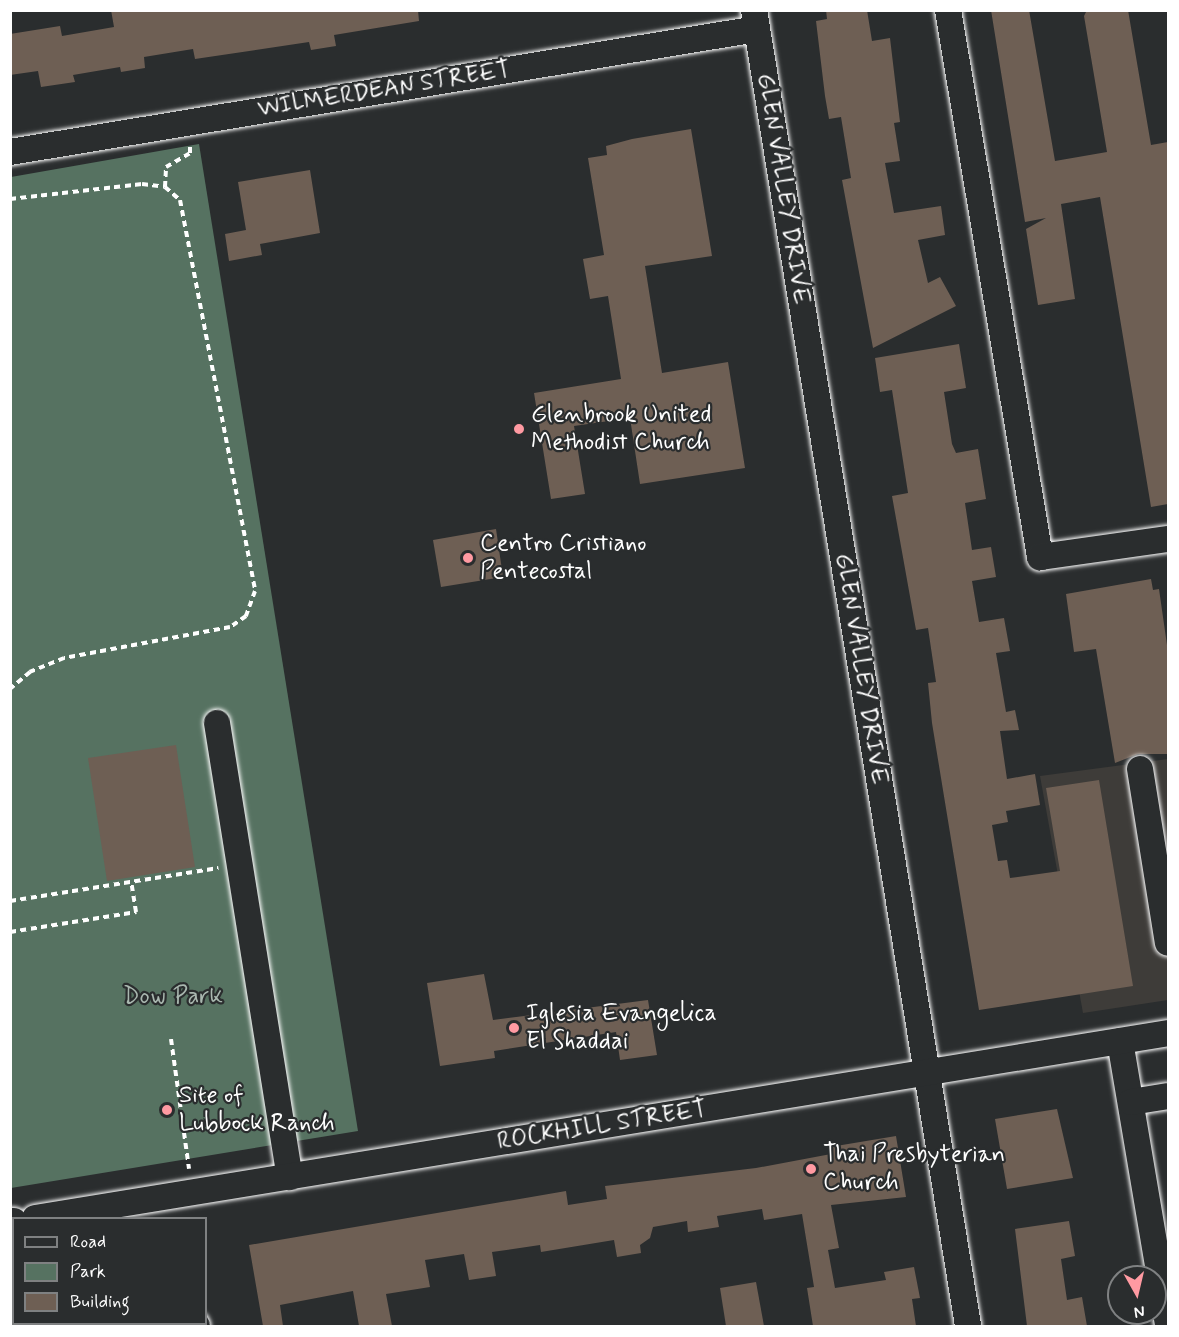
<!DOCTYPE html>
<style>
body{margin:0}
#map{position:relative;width:1179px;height:1337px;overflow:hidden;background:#2a2d2e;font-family:Mynerve,sans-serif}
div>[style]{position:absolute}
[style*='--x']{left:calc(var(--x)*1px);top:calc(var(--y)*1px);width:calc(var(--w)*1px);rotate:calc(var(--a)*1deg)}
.built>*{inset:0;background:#3e3c39}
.green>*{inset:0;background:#567261}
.building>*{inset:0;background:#6e5f54}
.path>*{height:4px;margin-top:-2px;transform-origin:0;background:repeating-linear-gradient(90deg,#fff 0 6px,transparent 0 10.5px)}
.roads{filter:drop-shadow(0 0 2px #fff) drop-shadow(0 0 2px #fff)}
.minor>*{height:26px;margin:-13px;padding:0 13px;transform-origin:13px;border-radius:13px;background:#2a2d2e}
.dots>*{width:16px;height:16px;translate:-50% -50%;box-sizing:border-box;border:3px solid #2a2d2e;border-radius:50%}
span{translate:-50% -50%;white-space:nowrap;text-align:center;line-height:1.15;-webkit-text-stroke:4.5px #2a2d2e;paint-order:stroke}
.street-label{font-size:24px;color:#fff}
.poi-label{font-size:24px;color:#fff}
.left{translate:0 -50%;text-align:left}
.park-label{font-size:24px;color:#aab8b0}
.frame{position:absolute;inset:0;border:12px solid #fff;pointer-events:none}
.legend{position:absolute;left:12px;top:1217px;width:195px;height:108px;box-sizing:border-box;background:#2a2d2e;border:2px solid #7f8182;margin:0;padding:8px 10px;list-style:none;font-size:18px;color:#fff}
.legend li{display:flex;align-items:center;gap:12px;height:30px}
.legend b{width:30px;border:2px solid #7f8182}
.north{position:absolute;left:1107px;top:1265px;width:60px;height:60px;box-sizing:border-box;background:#2a2d2e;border:2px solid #7f8182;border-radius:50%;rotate:172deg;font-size:16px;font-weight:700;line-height:24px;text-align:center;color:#fff}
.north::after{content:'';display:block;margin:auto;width:21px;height:27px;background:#ff9aa2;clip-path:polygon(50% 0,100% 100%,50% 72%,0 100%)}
</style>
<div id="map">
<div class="built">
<div style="clip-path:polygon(1168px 759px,1168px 1000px,1083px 1013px,1040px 776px)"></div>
</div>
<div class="green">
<div style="clip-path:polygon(199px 144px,358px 1131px,11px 1188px,11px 177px)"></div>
</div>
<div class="building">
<div style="clip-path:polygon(111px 10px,418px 10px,419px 21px,334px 35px,336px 46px,311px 50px,309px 42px,195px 59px,193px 49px,144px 57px,145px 68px,121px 72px,120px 67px,73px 75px,75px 82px,41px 87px,38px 71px,10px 75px,10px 34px,60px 26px,62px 36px,114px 27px)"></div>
<div style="clip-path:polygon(826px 10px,867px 10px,872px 41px,890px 38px,900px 122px,894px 123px,900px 161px,885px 163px,894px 213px,941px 206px,945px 235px,918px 240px,928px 283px,940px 277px,956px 306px,873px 348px,842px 180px,851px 178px,841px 117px,829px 119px,825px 96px,816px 21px,827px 19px)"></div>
<div style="clip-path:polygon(991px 10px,1029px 10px,1055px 161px,1107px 152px,1084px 16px,1087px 10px,1128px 10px,1151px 145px,1168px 142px,1168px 504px,1151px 507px,1100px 197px,1061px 204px,1075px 299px,1038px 305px,1026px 229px,1046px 218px,1025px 222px)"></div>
<div style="clip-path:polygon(691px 129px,712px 256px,645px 266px,662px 373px,728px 362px,745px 468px,640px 484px,630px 418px,574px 426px,585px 494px,551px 499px,534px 393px,621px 379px,608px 296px,590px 299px,583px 259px,604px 255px,588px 158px,607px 155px,606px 146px,632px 139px)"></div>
<div style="clip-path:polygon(310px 170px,320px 233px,260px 244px,262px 255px,229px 261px,225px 234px,246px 230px,238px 182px)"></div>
<div style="clip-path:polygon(959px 344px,966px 388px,944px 392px,952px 444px,956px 453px,978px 449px,986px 499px,965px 503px,972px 550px,991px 547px,996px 577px,972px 581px,979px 622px,1004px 618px,1010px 651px,996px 653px,1006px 712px,1015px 710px,1019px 730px,1000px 731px,1007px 779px,1035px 774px,1040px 805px,1006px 811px,1008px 822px,992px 825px,998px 861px,1007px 860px,1010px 878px,1060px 871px,1046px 788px,1099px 780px,1133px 986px,979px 1010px,932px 723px,928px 683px,936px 682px,928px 628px,916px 630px,892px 496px,908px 493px,892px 390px,880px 392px,875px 358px)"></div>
<div style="clip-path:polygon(496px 529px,503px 577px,441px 587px,433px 540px)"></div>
<div style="clip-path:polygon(1151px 579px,1153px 590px,1159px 589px,1168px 652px,1168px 754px,1138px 754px,1115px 763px,1096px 649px,1074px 652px,1066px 594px)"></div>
<div style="clip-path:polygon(176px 745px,195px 867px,107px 881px,88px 758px)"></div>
<div style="clip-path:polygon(484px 974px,493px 1020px,648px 1000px,657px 1055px,620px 1060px,616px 1032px,494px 1051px,495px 1058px,440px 1066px,427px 983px)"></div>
<div style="clip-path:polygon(1057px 1109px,1073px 1178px,1007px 1189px,995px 1119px)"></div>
<div style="clip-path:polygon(896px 1136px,906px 1197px,831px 1205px,839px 1248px,828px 1250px,835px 1288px,886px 1280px,884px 1272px,914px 1267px,920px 1298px,912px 1299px,916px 1326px,813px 1326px,807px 1288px,814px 1287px,802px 1214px,764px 1220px,762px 1209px,717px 1216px,719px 1227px,688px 1232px,687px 1221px,653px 1227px,650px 1238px,640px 1245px,641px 1253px,617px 1257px,614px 1240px,541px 1252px,540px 1245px,492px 1252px,496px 1276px,469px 1280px,464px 1254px,425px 1260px,430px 1287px,386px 1294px,392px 1326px,359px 1326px,353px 1291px,280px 1305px,283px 1326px,263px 1326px,249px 1245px,566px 1191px,568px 1205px,607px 1199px,605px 1186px,756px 1168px,831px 1154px,830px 1147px)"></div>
<div style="clip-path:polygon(1069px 1221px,1075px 1256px,1061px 1259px,1067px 1300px,1082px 1297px,1087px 1326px,1027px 1326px,1015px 1229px)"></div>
<div style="clip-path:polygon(756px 1282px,764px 1326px,726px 1326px,720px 1288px)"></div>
</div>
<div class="path">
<div style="--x:165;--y:187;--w:20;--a:-87"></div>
<div style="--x:166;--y:167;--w:28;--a:-30"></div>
<div style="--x:190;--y:153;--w:8;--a:-90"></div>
<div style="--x:10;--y:199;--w:133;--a:-6.5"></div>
<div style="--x:142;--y:184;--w:23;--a:7"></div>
<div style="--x:165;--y:187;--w:20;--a:41"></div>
<div style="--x:180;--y:200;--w:398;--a:79.1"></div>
<div style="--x:255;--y:591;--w:27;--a:110"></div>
<div style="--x:246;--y:616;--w:19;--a:145"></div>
<div style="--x:230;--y:627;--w:169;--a:169.4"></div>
<div style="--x:64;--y:658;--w:37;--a:158"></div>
<div style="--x:30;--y:672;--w:26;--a:140"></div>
<div style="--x:10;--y:901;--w:211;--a:-9"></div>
<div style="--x:10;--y:932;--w:128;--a:-9"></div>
<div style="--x:136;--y:912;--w:30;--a:-99"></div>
<div style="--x:171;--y:1039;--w:131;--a:82.1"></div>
</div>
<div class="roads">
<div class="minor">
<div style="--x:754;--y:10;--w:1333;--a:80.76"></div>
<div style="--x:948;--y:10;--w:555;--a:80.45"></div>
<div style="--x:1040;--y:557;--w:129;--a:-8"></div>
<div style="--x:10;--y:152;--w:757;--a:-9.35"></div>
<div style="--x:217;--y:723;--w:460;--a:80.9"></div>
<div style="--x:1140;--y:769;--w:176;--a:80.9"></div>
<div style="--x:1120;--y:1041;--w:289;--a:80.4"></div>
<div style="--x:1131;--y:1102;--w:37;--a:-9"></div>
<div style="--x:35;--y:1218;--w:1148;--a:-9.27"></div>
<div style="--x:10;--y:1221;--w:4;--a:0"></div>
<div style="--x:196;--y:1324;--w:2;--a:63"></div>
</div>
</div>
<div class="dots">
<div style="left:519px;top:429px;background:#ff9aa2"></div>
<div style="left:468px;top:558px;background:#ff9aa2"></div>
<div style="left:514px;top:1028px;background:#ff9aa2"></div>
<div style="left:167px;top:1110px;background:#ff9aa2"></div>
<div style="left:811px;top:1169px;background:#ff9aa2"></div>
</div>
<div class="street-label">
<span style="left:384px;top:90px;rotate:-9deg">WILMERDEAN STREET</span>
<span style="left:783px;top:189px;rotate:81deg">GLEN VALLEY DRIVE</span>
<span style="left:861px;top:669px;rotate:81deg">GLEN VALLEY DRIVE</span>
<span style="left:602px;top:1126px;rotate:-9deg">ROCKHILL STREET</span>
</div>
<div class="poi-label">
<span class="left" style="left:531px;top:429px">Glenbrook United<br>Methodist Church</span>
<span class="left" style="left:480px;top:558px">Centro Cristiano<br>Pentecostal</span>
<span class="left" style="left:526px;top:1028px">Iglesia Evangelica<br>El Shaddai</span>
<span class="left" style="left:179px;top:1110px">Site of<br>Lubbock Ranch</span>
<span class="left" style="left:823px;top:1169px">Thai Presbyterian<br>Church</span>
</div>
<div class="park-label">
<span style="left:173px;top:997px">Dow Park</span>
</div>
<div class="frame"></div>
<ul class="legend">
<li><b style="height:8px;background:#2a2d2e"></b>Road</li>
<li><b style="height:16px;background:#567261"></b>Park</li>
<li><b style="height:16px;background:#6e5f54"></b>Building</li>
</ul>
<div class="north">N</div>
</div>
